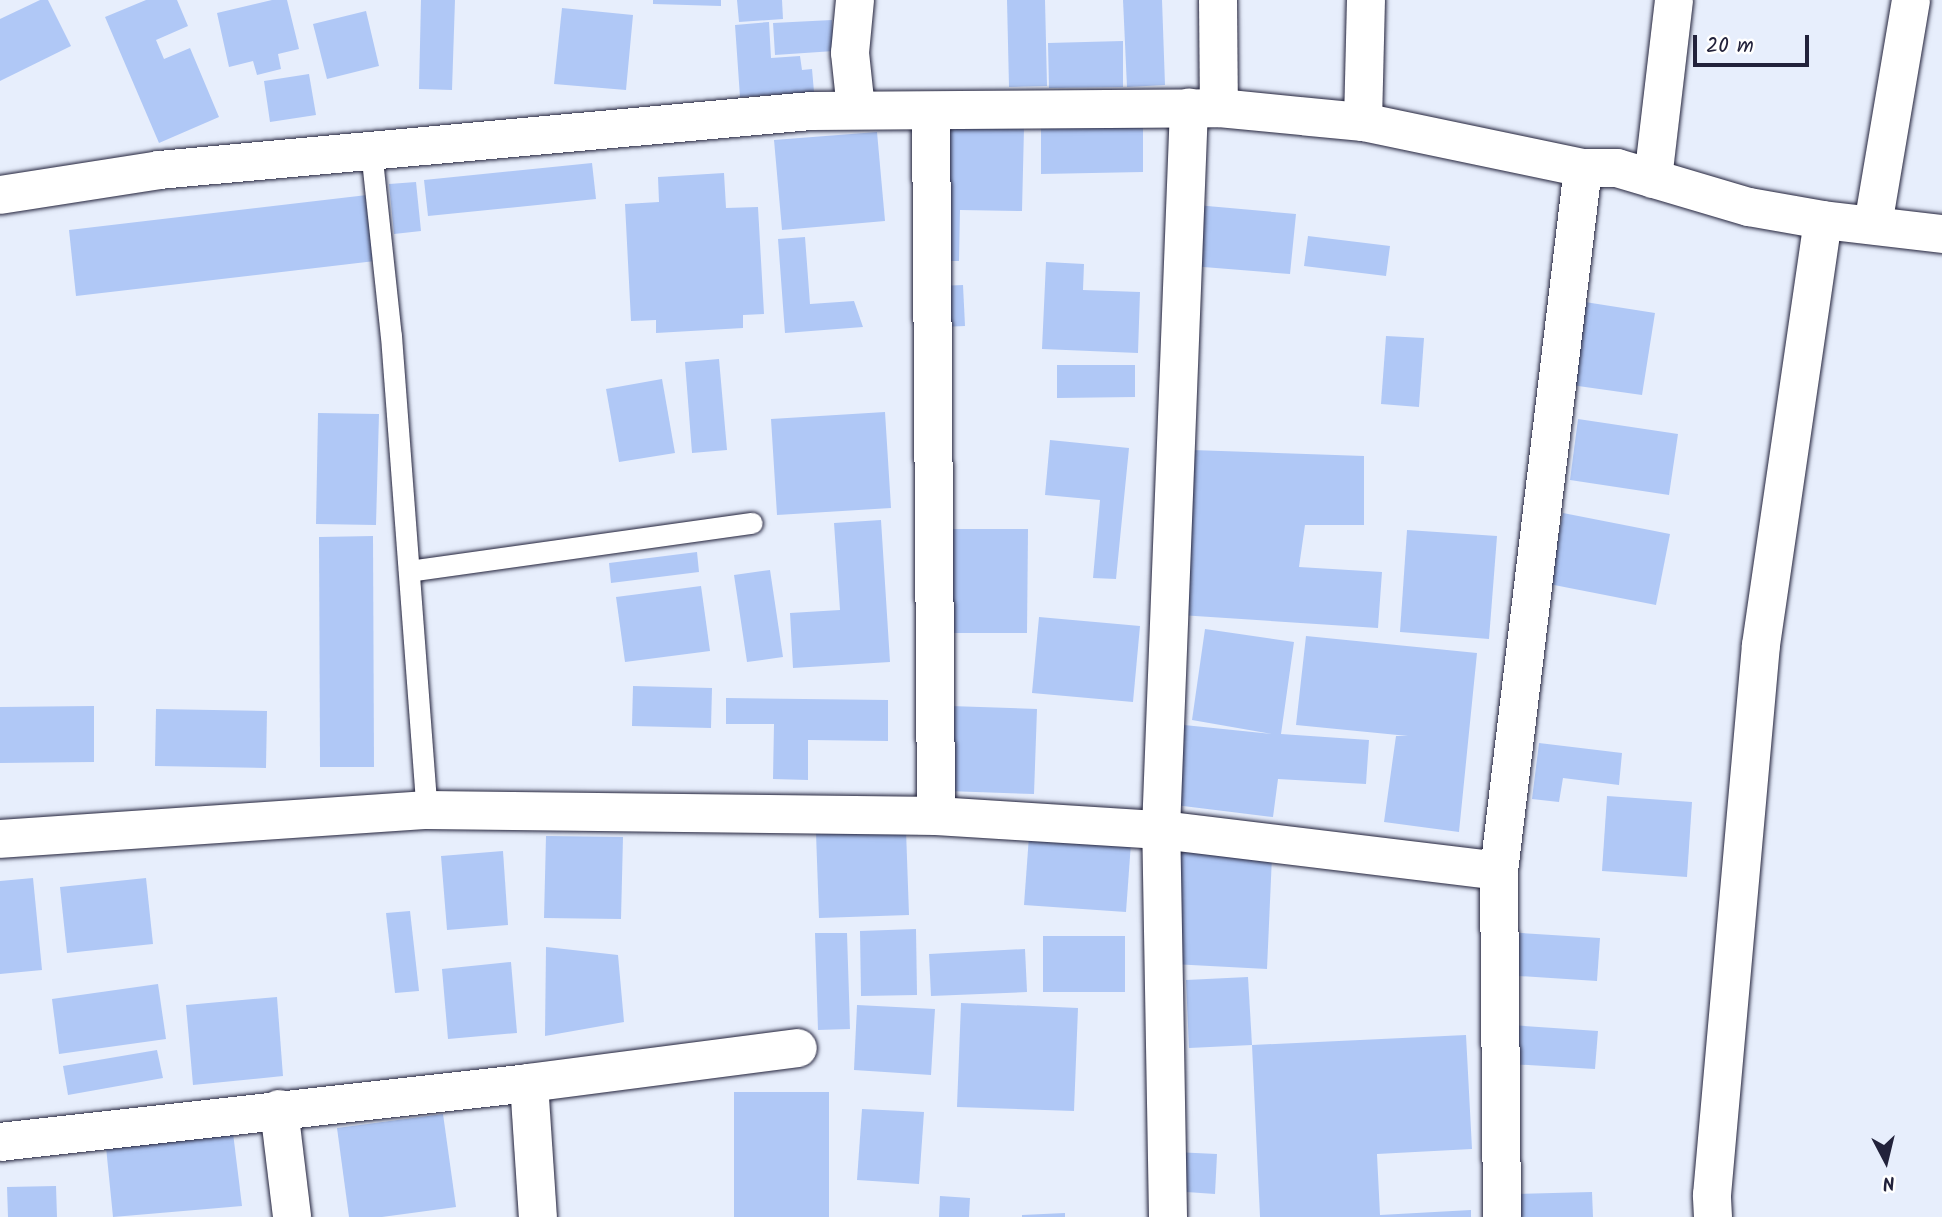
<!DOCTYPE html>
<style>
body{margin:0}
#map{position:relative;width:1942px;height:1217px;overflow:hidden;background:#e7eefc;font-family:Kalam,sans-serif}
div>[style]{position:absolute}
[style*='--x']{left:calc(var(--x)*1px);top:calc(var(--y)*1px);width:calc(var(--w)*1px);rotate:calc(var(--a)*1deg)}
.building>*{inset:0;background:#b0c8f6}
.roads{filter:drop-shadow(0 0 2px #22223b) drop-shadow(0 0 2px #22223b)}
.lane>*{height:21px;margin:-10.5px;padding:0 10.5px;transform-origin:10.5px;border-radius:10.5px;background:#fff}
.street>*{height:38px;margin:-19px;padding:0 19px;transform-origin:19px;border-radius:19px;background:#fff}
span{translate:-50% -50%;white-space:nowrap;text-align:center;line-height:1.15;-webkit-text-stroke:5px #fff;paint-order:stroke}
.north{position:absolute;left:1851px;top:1126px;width:70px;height:70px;-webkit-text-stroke:5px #fff;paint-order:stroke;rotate:173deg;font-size:19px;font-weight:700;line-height:28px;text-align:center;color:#22223b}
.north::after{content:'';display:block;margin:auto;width:24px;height:32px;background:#22223b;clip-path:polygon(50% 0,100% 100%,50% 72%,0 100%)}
.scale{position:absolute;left:1693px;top:35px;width:116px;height:32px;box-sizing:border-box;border:4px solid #22223b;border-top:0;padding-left:9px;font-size:21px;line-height:24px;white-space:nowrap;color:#22223b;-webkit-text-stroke:5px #fff;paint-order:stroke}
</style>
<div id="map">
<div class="building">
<div style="clip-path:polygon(40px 0,48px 0,71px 46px,0 81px,0 19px)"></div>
<div style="clip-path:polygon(146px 0,177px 0,188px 26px,156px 40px,164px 59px,190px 48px,219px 117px,159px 143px,105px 17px)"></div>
<div style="clip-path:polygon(272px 0,287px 0,299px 49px,278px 54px,281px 69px,257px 75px,253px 61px,229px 67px,217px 13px)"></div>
<div style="clip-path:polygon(421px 0,455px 0,452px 90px,419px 89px)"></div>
<div style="clip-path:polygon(653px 0,721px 0,721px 6px,653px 4px)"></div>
<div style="clip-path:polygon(737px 0,782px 0,783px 19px,739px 22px)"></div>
<div style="clip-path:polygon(1007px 0,1045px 0,1047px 86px,1009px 87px)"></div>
<div style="clip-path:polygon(1123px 0,1162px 0,1165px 85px,1127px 87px)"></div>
<div style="clip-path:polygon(562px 8px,633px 15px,626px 90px,554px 84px)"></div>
<div style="clip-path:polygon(366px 11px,379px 66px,327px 79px,313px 24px)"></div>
<div style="clip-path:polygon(832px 20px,834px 51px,775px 55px,773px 23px)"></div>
<div style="clip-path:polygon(769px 22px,771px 58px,800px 56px,802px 70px,812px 69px,814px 92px,740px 97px,735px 25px)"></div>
<div style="clip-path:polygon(1123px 41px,1123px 87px,1049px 88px,1048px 43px)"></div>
<div style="clip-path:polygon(309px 74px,316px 115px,270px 122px,264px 81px)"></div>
<div style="clip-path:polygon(1143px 122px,1143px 172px,1041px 174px,1041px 125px)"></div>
<div style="clip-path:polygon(945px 127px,1024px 128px,1022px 211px,960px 210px,959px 261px,943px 261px)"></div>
<div style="clip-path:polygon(877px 132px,885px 221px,782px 230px,774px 140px)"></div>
<div style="clip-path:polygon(592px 163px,596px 199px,428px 216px,424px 180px)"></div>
<div style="clip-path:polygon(724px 173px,726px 208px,758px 207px,764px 314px,743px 315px,743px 328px,656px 333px,656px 320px,631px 321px,625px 204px,659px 202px,658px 177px)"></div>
<div style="clip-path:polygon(416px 182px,421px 231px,394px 234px,389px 184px)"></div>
<div style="clip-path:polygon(367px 195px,375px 261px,76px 296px,69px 230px)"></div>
<div style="clip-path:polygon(1196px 205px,1296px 214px,1290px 274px,1191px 266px)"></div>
<div style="clip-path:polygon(1308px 236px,1390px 246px,1386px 276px,1304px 266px)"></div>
<div style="clip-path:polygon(805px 237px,810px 304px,854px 301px,863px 327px,785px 333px,778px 239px)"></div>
<div style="clip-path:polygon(1046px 262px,1084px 264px,1083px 290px,1140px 292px,1138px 353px,1042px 349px)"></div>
<div style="clip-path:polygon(963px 285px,965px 326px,942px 327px,940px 286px)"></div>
<div style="clip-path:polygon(1585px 302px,1655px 313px,1642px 395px,1571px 385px)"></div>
<div style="clip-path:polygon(1386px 336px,1424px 338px,1419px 407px,1381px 404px)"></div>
<div style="clip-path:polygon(719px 359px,727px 450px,692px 453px,685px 362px)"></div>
<div style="clip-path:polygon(1057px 365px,1135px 365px,1135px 397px,1057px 398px)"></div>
<div style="clip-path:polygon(662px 379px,675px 453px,619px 462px,606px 389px)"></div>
<div style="clip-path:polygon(885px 412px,891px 508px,777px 515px,771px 419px)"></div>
<div style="clip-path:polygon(318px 413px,379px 414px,376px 525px,316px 524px)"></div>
<div style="clip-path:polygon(1578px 419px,1678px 434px,1669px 495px,1570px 480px)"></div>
<div style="clip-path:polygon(1050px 440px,1129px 448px,1116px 579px,1093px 578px,1100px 500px,1045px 495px)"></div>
<div style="clip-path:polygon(1192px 450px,1364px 456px,1364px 525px,1305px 525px,1299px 567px,1382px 572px,1378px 628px,1180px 615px)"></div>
<div style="clip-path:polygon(1563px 513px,1670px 534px,1656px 605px,1549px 584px)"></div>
<div style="clip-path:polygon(881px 520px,890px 662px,793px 668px,790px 613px,840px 610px,834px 523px)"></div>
<div style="clip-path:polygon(953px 529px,1028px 529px,1027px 633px,953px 633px)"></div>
<div style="clip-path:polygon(1407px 530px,1497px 536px,1489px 639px,1400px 632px)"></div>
<div style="clip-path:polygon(373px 536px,374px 767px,320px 767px,319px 537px)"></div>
<div style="clip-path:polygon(697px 552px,699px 572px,611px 583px,609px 563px)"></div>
<div style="clip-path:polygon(770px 570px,783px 657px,747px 662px,734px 575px)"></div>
<div style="clip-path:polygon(701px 586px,710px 651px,625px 662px,616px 597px)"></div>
<div style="clip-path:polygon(1039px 617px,1140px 626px,1133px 702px,1032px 693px)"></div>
<div style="clip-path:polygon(1205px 629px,1294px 642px,1281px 734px,1369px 740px,1366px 784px,1278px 779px,1273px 817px,1175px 805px,1184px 725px,1272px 734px,1192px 720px)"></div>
<div style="clip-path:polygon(1306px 636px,1477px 653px,1459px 832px,1384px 822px,1396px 736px,1408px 736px,1296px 725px)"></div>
<div style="clip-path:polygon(633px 686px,712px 688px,711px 728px,632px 726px)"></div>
<div style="clip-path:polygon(726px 698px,888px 700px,888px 741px,808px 740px,808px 780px,773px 779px,774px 724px,726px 724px)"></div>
<div style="clip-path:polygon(94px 706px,94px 762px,0 763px,0 707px)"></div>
<div style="clip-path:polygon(950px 706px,1037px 709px,1034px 794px,947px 791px)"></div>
<div style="clip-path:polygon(156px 709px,267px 711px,266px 768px,155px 766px)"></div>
<div style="clip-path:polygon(1539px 743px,1622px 753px,1619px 785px,1563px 778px,1559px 802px,1532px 799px)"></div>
<div style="clip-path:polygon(1607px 796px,1692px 802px,1687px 877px,1602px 871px)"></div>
<div style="clip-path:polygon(906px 830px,909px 915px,819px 918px,816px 833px)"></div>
<div style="clip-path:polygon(546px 836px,623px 837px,621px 919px,544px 918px)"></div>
<div style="clip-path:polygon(1029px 836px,1131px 843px,1126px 912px,1024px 905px)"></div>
<div style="clip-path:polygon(503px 851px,508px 925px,447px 930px,441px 856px)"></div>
<div style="clip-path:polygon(1177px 852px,1272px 856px,1267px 969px,1172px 964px)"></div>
<div style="clip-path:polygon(33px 878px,42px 970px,0 974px,0 881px)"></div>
<div style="clip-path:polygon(146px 878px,153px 944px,67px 953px,60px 887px)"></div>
<div style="clip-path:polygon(410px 911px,419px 991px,395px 993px,386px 913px)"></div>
<div style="clip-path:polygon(916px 929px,917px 995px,861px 996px,860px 931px)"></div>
<div style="clip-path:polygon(1506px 932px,1600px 938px,1597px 981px,1503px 975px)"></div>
<div style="clip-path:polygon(815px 933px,847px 933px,850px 1029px,818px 1030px)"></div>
<div style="clip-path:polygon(1043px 936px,1125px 936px,1125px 992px,1043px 992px)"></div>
<div style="clip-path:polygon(546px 947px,618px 955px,624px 1022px,545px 1036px)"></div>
<div style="clip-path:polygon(1025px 949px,1027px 992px,931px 996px,929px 954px)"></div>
<div style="clip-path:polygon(511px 962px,517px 1033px,448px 1039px,442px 969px)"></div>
<div style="clip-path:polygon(1248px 977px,1252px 1045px,1189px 1048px,1186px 980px)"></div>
<div style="clip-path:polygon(158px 984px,166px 1039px,59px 1054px,52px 999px)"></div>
<div style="clip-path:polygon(277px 997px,283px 1076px,193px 1085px,186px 1005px)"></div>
<div style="clip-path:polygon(961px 1003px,1078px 1008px,1074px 1111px,957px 1107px)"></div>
<div style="clip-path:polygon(857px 1005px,935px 1009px,931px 1075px,854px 1070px)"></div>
<div style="clip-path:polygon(1511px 1025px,1598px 1031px,1595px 1069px,1509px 1064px)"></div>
<div style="clip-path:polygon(1466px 1035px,1472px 1149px,1377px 1154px,1380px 1215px,1471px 1210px,1471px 1217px,1260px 1217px,1252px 1045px)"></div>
<div style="clip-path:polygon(157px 1050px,163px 1078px,68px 1095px,63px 1066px)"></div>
<div style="clip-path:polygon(734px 1092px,829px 1092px,829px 1217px,734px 1217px)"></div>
<div style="clip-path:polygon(862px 1109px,924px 1112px,919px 1184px,857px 1180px)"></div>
<div style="clip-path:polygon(443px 1114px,456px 1207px,382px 1217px,349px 1217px,337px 1128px)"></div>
<div style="clip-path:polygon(233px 1133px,242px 1206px,113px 1217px,106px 1147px)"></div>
<div style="clip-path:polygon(1174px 1152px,1217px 1154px,1215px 1194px,1172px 1191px)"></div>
<div style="clip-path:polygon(56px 1186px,57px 1217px,8px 1217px,7px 1187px)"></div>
<div style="clip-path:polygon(1592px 1192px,1593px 1217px,1516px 1217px,1515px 1194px)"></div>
<div style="clip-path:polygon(940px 1196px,970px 1198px,969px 1217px,939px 1217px)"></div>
<div style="clip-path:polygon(1065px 1213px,1065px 1217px,1022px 1217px,1022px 1215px)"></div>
</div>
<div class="roads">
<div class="lane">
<div style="--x:371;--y:150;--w:187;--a:83.9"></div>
<div style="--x:391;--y:336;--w:475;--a:85.7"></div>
<div style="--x:409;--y:571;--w:346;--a:-8"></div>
</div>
<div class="street">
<div style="--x:855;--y:0;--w:53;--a:95.4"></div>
<div style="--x:850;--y:53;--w:56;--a:83.9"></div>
<div style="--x:1218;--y:0;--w:108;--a:89.5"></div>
<div style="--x:931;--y:111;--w:705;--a:89.59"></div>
<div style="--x:1363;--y:122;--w:122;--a:-88.6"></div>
<div style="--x:1653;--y:179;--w:180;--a:-83.3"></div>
<div style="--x:0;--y:195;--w:161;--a:-8.9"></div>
<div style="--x:159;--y:170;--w:655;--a:-5.17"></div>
<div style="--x:811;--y:111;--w:408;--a:-0.4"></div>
<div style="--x:1219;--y:108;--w:145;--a:5.6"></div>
<div style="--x:1363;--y:122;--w:225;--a:11.8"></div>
<div style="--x:1583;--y:168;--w:34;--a:0"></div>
<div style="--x:1617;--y:168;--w:138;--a:16.5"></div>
<div style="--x:1749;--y:207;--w:75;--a:10"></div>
<div style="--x:1823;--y:220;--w:120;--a:6.7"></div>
<div style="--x:1873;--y:225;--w:228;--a:-80.4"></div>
<div style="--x:0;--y:839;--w:428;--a:-3.9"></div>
<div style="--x:427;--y:810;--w:509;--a:0.68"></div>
<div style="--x:936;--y:816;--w:225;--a:3.6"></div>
<div style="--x:1161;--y:830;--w:340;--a:6.9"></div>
<div style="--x:529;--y:1083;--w:134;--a:86.2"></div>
<div style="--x:279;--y:1109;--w:109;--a:83.1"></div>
<div style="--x:0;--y:1142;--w:532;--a:-6.36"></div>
<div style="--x:529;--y:1083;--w:271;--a:-7.4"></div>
<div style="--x:1168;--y:1217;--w:387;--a:-91"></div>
<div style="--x:1161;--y:830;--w:723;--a:-87.78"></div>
<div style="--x:1502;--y:1217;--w:346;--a:-90.5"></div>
<div style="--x:1499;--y:871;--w:708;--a:-83.19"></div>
<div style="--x:1713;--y:1217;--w:22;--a:-93"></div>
<div style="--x:1712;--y:1195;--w:552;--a:-84.91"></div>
<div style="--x:1761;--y:645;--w:429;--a:-81.7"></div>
</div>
</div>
<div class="north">N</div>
<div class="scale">20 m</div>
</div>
